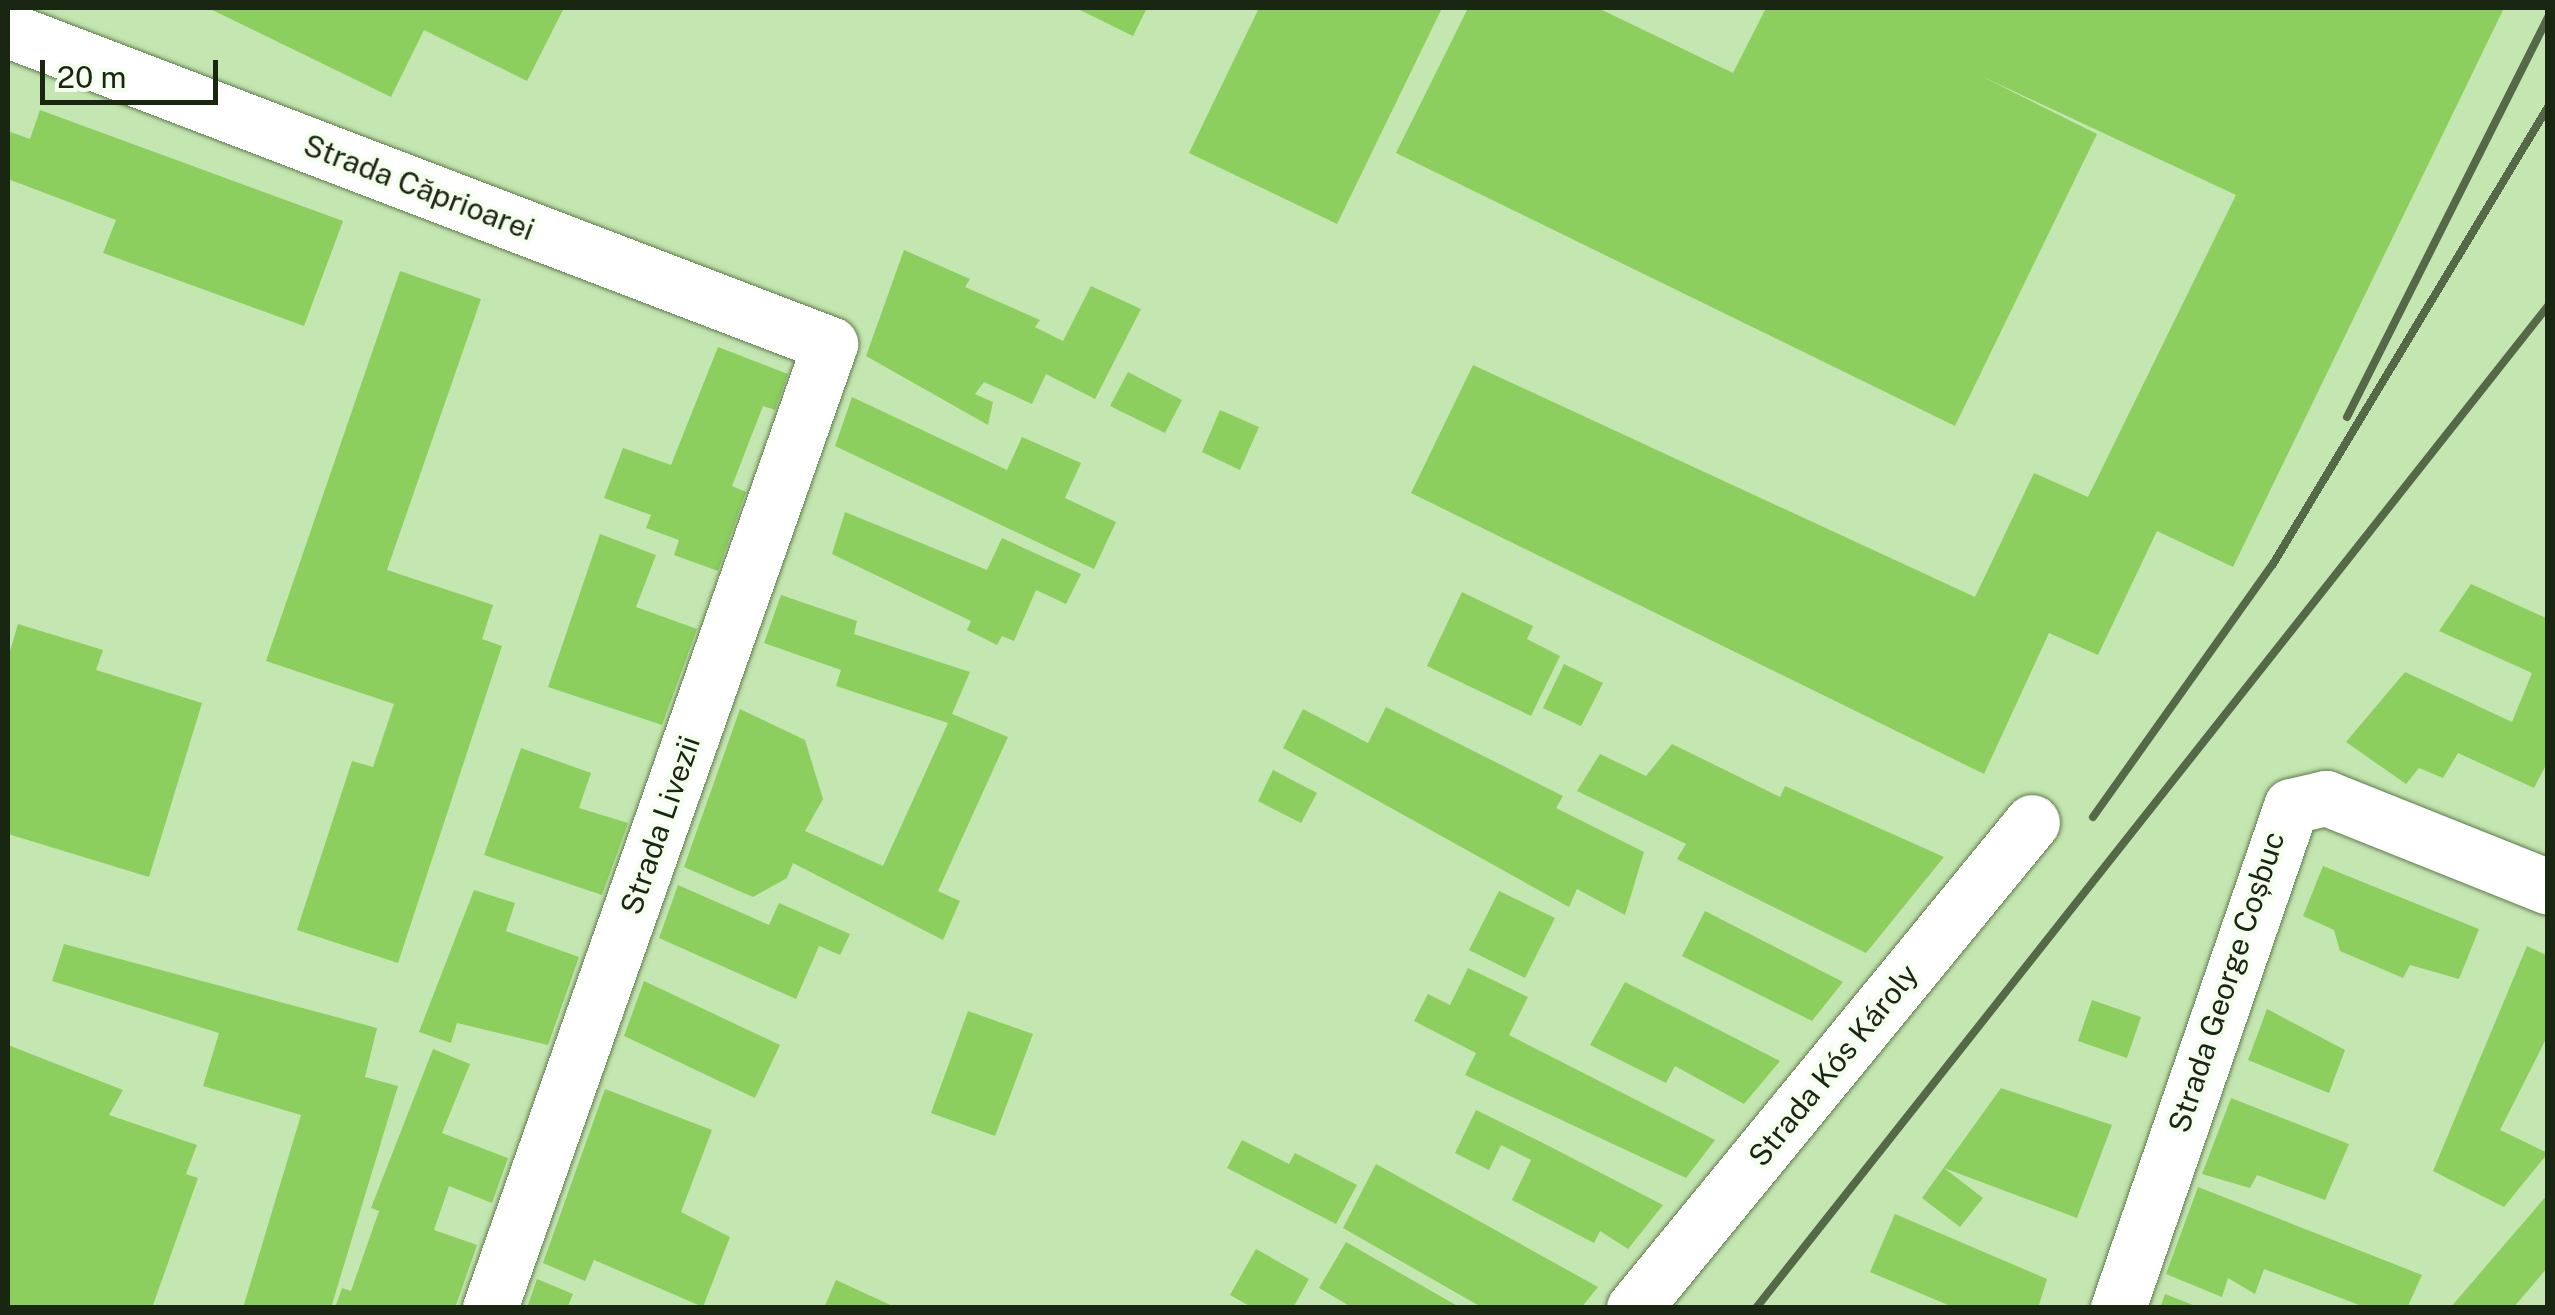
<!DOCTYPE html>
<meta charset="utf-8">
<style>
body{margin:0}
#map{position:relative;width:2555px;height:1315px;overflow:hidden;background:#c4e6b1;font-family:"Public Sans",sans-serif}
div>[style]{position:absolute}
[style*='--x']{left:calc(var(--x)*1px);top:calc(var(--y)*1px);width:calc(var(--w)*1px);rotate:calc(var(--a)*1deg)}
.building>*{inset:0;background:#8ccf5e}
.roads{filter:drop-shadow(0 0 2px #5d7b4a) drop-shadow(0 0 2px #5d7b4a)}
.street>*{height:55px;margin:-27.5px;padding:0 27.5px;transform-origin:27.5px;border-radius:27.5px;background:#fff}
.rail>*{height:8px;margin:-4px;padding:0 4px;transform-origin:4px;border-radius:4px;background:#556949}
span{translate:-50% -50%;white-space:nowrap;text-align:center;line-height:1.15;-webkit-text-stroke:8px #f4ffee;paint-order:stroke}
.street-label{font-size:30px;color:#192612}
.frame{position:absolute;inset:0;border:10px solid #192612;pointer-events:none}
.scale{position:absolute;left:40px;top:60px;width:178px;height:45px;box-sizing:border-box;border:5px solid #192612;border-top:0;padding-left:12px;font-size:30px;line-height:35px;white-space:nowrap;color:#192612;-webkit-text-stroke:8px #f4ffee;paint-order:stroke}
</style>
<div id="map">
<div class="building">
<div style="clip-path:polygon(208px 8px,564px 8px,527px 81px,424px 30px,391px 97px)"></div>
<div style="clip-path:polygon(1076px 8px,1147px 8px,1133px 36px)"></div>
<div style="clip-path:polygon(1259px 8px,1442px 8px,1337px 224px,1189px 153px)"></div>
<div style="clip-path:polygon(1468px 8px,1598px 8px,1733px 73px,1766px 8px,2504px 8px,2233px 567px,2157px 531px,2098px 655px,2049px 633px,1984px 774px,1411px 493px,1473px 365px,1975px 597px,2034px 473px,2088px 497px,2236px 195px,1979px 75px,2097px 134px,1955px 426px,1396px 153px)"></div>
<div style="clip-path:polygon(40px 110px,343px 221px,304px 326px,103px 253px,116px 220px,8px 179px,8px 131px,30px 139px)"></div>
<div style="clip-path:polygon(904px 250px,970px 279px,965px 287px,1040px 320px,1035px 327px,1063px 341px,1091px 286px,1141px 309px,1095px 399px,1046px 374px,1032px 404px,984px 382px,975px 394px,993px 402px,988px 425px,866px 356px)"></div>
<div style="clip-path:polygon(400px 271px,481px 299px,387px 570px,493px 605px,482px 639px,502px 646px,398px 963px,297px 930px,352px 761px,373px 767px,394px 704px,266px 661px)"></div>
<div style="clip-path:polygon(718px 347px,788px 374px,775px 410px,763px 406px,732px 486px,746px 492px,718px 571px,674px 555px,679px 540px,646px 528px,651px 515px,604px 498px,623px 448px,671px 465px)"></div>
<div style="clip-path:polygon(1128px 372px,1182px 400px,1165px 433px,1110px 406px)"></div>
<div style="clip-path:polygon(852px 397px,1007px 470px,1022px 437px,1081px 463px,1065px 498px,1116px 522px,1094px 569px,835px 446px)"></div>
<div style="clip-path:polygon(1220px 410px,1259px 427px,1240px 470px,1202px 452px)"></div>
<div style="clip-path:polygon(845px 512px,987px 570px,1002px 538px,1081px 574px,1066px 604px,1036px 590px,1014px 641px,1002px 636px,997px 645px,967px 630px,971px 621px,832px 554px)"></div>
<div style="clip-path:polygon(600px 534px,656px 555px,636px 607px,697px 629px,662px 725px,548px 687px)"></div>
<div style="clip-path:polygon(2471px 584px,2548px 619px,2548px 761px,2534px 788px,2458px 753px,2443px 778px,2419px 768px,2406px 784px,2346px 742px,2405px 672px,2512px 722px,2532px 673px,2439px 631px)"></div>
<div style="clip-path:polygon(1462px 592px,1533px 626px,1527px 639px,1560px 656px,1531px 716px,1427px 666px)"></div>
<div style="clip-path:polygon(781px 595px,857px 621px,854px 634px,970px 672px,952px 714px,1008px 737px,938px 891px,960px 901px,943px 940px,793px 863px,787px 878px,753px 897px,684px 867px,740px 709px,805px 740px,823px 799px,805px 831px,883px 866px,948px 723px,836px 686px,841px 670px,764px 643px)"></div>
<div style="clip-path:polygon(18px 624px,103px 650px,96px 670px,202px 703px,149px 877px,8px 834px,8px 658px)"></div>
<div style="clip-path:polygon(1564px 664px,1603px 683px,1581px 726px,1543px 708px)"></div>
<div style="clip-path:polygon(1386px 707px,1563px 796px,1556px 808px,1644px 852px,1625px 915px,1577px 889px,1569px 907px,1283px 748px,1303px 709px,1368px 743px)"></div>
<div style="clip-path:polygon(1672px 744px,1780px 797px,1785px 786px,1944px 857px,1866px 953px,1677px 859px,1686px 844px,1577px 791px,1600px 754px,1646px 776px)"></div>
<div style="clip-path:polygon(521px 748px,591px 773px,579px 808px,628px 823px,602px 895px,484px 855px)"></div>
<div style="clip-path:polygon(1273px 770px,1317px 793px,1301px 823px,1258px 801px)"></div>
<div style="clip-path:polygon(2323px 866px,2479px 929px,2459px 979px,2410px 965px,2403px 978px,2340px 951px,2334px 930px,2303px 916px)"></div>
<div style="clip-path:polygon(678px 885px,769px 925px,779px 903px,850px 934px,840px 955px,819px 946px,796px 999px,659px 938px)"></div>
<div style="clip-path:polygon(474px 890px,515px 903px,506px 931px,579px 957px,548px 1045px,457px 1023px,451px 1043px,419px 1032px)"></div>
<div style="clip-path:polygon(1499px 891px,1555px 918px,1525px 978px,1469px 950px)"></div>
<div style="clip-path:polygon(1705px 911px,1843px 982px,1812px 1021px,1682px 956px)"></div>
<div style="clip-path:polygon(64px 944px,377px 1028px,365px 1077px,398px 1086px,331px 1308px,243px 1308px,301px 1115px,203px 1086px,219px 1033px,52px 981px)"></div>
<div style="clip-path:polygon(2527px 946px,2548px 956px,2548px 1035px,2500px 1130px,2548px 1153px,2504px 1207px,2433px 1171px)"></div>
<div style="clip-path:polygon(1468px 968px,1528px 997px,1509px 1035px,1715px 1140px,1686px 1178px,1465px 1075px,1476px 1053px,1414px 1021px,1428px 994px,1450px 1005px)"></div>
<div style="clip-path:polygon(644px 981px,780px 1045px,755px 1098px,624px 1036px)"></div>
<div style="clip-path:polygon(1625px 982px,1780px 1061px,1744px 1104px,1675px 1066px,1666px 1083px,1590px 1045px)"></div>
<div style="clip-path:polygon(2092px 1000px,2141px 1017px,2127px 1058px,2078px 1041px)"></div>
<div style="clip-path:polygon(2267px 1009px,2345px 1050px,2329px 1093px,2248px 1060px)"></div>
<div style="clip-path:polygon(968px 1011px,1033px 1034px,995px 1136px,931px 1113px)"></div>
<div style="clip-path:polygon(8px 1045px,123px 1090px,109px 1115px,197px 1145px,186px 1174px,198px 1178px,152px 1308px,8px 1308px)"></div>
<div style="clip-path:polygon(433px 1049px,470px 1064px,442px 1133px,508px 1158px,492px 1203px,449px 1186px,434px 1230px,477px 1245px,455px 1308px,335px 1308px,342px 1288px,351px 1291px,379px 1211px,371px 1208px)"></div>
<div style="clip-path:polygon(2001px 1088px,2112px 1125px,2077px 1218px,1944px 1168px,1983px 1198px,1960px 1227px,1922px 1198px)"></div>
<div style="clip-path:polygon(605px 1089px,712px 1130px,681px 1212px,730px 1237px,703px 1307px,594px 1260px,585px 1281px,543px 1263px)"></div>
<div style="clip-path:polygon(2231px 1098px,2349px 1144px,2325px 1200px,2257px 1175px,2250px 1188px,2202px 1174px)"></div>
<div style="clip-path:polygon(1476px 1110px,1541px 1142px,1663px 1205px,1628px 1249px,1600px 1231px,1594px 1243px,1512px 1200px,1531px 1160px,1501px 1145px,1489px 1170px,1455px 1153px)"></div>
<div style="clip-path:polygon(1242px 1140px,1289px 1164px,1295px 1153px,1357px 1185px,1336px 1224px,1227px 1168px)"></div>
<div style="clip-path:polygon(1376px 1164px,1598px 1287px,1581px 1308px,1483px 1308px,1343px 1228px)"></div>
<div style="clip-path:polygon(2198px 1187px,2422px 1275px,2407px 1308px,2367px 1308px,2264px 1269px,2255px 1294px,2228px 1278px,2222px 1297px,2166px 1274px)"></div>
<div style="clip-path:polygon(2548px 1194px,2548px 1267px,2513px 1308px,2450px 1308px)"></div>
<div style="clip-path:polygon(1895px 1214px,2047px 1279px,2038px 1308px,1955px 1308px,1870px 1272px)"></div>
<div style="clip-path:polygon(1346px 1242px,1461px 1308px,1353px 1308px,1319px 1288px)"></div>
<div style="clip-path:polygon(1256px 1249px,1309px 1279px,1293px 1308px,1253px 1308px,1230px 1295px)"></div>
<div style="clip-path:polygon(537px 1279px,573px 1294px,567px 1308px,527px 1308px)"></div>
<div style="clip-path:polygon(836px 1280px,897px 1308px,824px 1308px)"></div>
<div style="clip-path:polygon(2165px 1294px,2198px 1307px,2198px 1308px,2160px 1308px)"></div>
</div>
<div class="roads">
<div class="street">
<div style="--x:8;--y:30;--w:880;--a:20.91"></div>
<div style="--x:830;--y:344;--w:1022;--a:109.43"></div>
<div style="--x:1634;--y:1308;--w:628;--a:-50.68"></div>
<div style="--x:2118;--y:1308;--w:531;--a:-70.98"></div>
<div style="--x:2291;--y:806;--w:36;--a:-13"></div>
<div style="--x:2326;--y:798;--w:239;--a:21.8"></div>
</div>
</div>
<div class="rail">
<div style="--x:2347;--y:417;--w:448;--a:-63.3"></div>
<div style="--x:2093;--y:817;--w:310;--a:-54.6"></div>
<div style="--x:2273;--y:564;--w:533;--a:-58.96"></div>
<div style="--x:1756;--y:1308;--w:1277;--a:-51.68"></div>
</div>
<div class="street-label">
<span style="left:419px;top:187px;rotate:21deg">Strada Căprioarei</span>
<span style="left:660px;top:825px;rotate:-71deg">Strada Livezii</span>
<span style="left:2226px;top:982px;rotate:-72deg">Strada George Coșbuc</span>
<span style="left:1833px;top:1065px;rotate:-51deg">Strada Kós Károly</span>
</div>
<div class="frame"></div>
<div class="scale">20 m</div>
</div>
